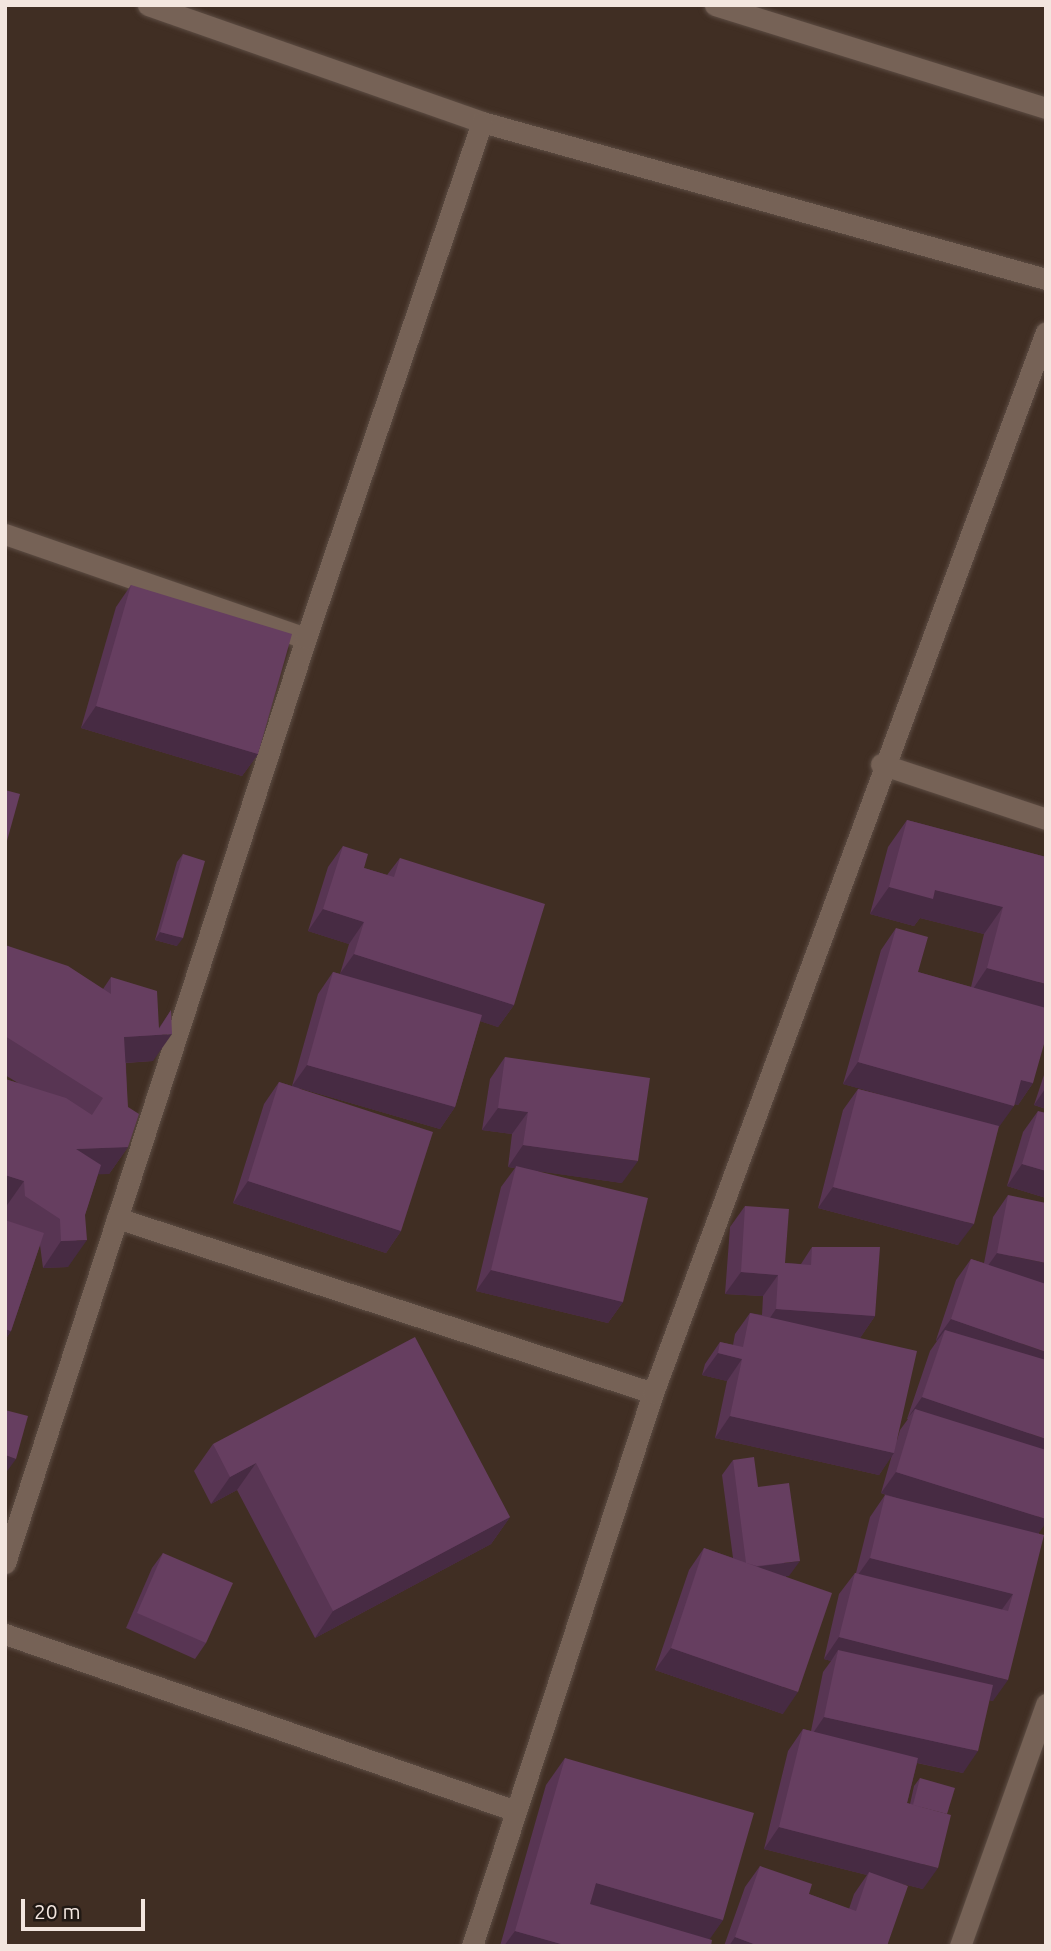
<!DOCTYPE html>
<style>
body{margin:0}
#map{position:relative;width:1051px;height:1951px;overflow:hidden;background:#402e23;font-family:Ubuntu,sans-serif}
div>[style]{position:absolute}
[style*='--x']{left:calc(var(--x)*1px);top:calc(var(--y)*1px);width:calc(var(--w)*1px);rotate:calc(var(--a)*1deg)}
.roads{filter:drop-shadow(0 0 2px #5c4c43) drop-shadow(0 0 2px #5c4c43)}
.minor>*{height:21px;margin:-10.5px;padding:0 10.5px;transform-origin:10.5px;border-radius:10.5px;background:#766256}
.wall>*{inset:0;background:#583553}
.shaded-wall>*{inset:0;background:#472b43}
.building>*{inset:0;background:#663e60}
span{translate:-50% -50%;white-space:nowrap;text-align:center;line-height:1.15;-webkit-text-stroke:5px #211914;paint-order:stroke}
.frame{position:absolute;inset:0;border:7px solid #f3e6df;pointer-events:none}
.scale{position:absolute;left:21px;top:1899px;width:124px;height:32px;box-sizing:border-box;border:4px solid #f3e6df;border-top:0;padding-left:9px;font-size:21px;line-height:24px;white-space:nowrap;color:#f3e6df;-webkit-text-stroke:5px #211914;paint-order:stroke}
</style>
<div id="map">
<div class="roads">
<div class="minor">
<div style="--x:148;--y:5;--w:354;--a:19.3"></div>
<div style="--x:482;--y:122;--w:585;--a:15.56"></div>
<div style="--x:715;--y:5;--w:347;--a:17.3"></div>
<div style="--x:5;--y:534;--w:318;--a:19.1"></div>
<div style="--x:881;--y:764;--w:174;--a:18.4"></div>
<div style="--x:117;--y:1218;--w:564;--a:18.08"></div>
<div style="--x:5;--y:1563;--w:973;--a:-71.97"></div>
<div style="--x:306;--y:638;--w:545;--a:-71.17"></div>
<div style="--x:5;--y:1634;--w:541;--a:19.11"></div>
<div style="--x:472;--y:1946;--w:582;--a:-71.88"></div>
<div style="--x:653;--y:1393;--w:1131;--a:-69.68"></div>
<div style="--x:960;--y:1946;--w:257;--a:-70.4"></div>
</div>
</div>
<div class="wall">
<div style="clip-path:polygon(131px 585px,258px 754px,242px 776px,81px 728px,116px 607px)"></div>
<div style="clip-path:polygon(907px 820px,1046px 857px,1033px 1083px,1018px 1105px,1015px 1104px,998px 1127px,958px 1245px,818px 1208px,843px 1110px,858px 1089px,899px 1099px,843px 1084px,881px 950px,896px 928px,918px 972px,971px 987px,984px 934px,920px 918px,914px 926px,870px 914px,888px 847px)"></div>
<div style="clip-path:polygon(343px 846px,364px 868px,387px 875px,400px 858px,514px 1005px,498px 1027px,480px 1021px,455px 1107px,440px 1129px,299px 1088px,401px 1231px,386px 1253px,233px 1203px,264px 1104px,279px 1082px,292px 1086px,318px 994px,333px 972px,340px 974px,349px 944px,308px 931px,328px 867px)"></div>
<div style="clip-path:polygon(183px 854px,177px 946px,155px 940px,177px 862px)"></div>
<div style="clip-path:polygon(5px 945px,103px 989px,111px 977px,159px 1028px,171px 1010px,153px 1061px,126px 1063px,128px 1147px,109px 1174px,98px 1174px,68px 1267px,43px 1268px,40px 1245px,11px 1331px,5px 1340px,5px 1079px,18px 1083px,5px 1075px)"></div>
<div style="clip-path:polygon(505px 1057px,622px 1183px,538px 1171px,623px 1302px,608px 1323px,476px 1291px,501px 1187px,515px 1168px,508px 1167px,512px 1134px,482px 1130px,490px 1079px)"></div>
<div style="clip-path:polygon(1046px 1069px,1046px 1109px,1034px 1105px)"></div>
<div style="clip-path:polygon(1038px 1111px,1046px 1198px,1007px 1186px,1023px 1132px)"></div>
<div style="clip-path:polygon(1008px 1195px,1039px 1533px,993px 1701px,989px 1700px,963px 1773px,917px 1763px,907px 1803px,910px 1804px,914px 1786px,920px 1778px,923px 1889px,899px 1883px,887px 1946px,724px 1946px,745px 1887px,760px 1866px,809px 1894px,849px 1909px,854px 1894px,867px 1875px,764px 1849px,788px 1751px,803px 1729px,811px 1731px,823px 1672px,831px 1661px,824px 1659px,839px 1594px,855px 1573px,856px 1573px,870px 1517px,885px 1495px,888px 1496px,881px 1493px,892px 1455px,879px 1475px,715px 1438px,727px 1381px,702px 1375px,705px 1364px,720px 1342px,733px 1345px,735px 1334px,750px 1313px,762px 1315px,763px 1296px,725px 1294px,730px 1227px,745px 1206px,785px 1263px,801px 1264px,812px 1247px,875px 1316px,860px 1338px,897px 1440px,900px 1430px,908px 1419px,907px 1419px,930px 1351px,937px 1341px,936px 1340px,956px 1280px,971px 1259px,984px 1263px,993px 1217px)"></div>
<div style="clip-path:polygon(213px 1444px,510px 1517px,491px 1544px,315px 1638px,237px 1490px,211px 1504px,194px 1471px)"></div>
<div style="clip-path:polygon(733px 1460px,758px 1487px,789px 1576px,786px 1576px,783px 1714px,655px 1670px,689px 1570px,704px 1548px,733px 1558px,722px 1475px)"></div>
<div style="clip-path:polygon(163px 1553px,206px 1643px,195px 1659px,126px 1628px,152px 1568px)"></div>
<div style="clip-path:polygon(565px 1758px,723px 1920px,709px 1939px,711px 1946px,500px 1946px,546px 1785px)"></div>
</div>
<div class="shaded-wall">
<div style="clip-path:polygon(96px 706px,258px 754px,242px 776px,81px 728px)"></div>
<div style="clip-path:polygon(889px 887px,935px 890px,1003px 907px,984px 934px,920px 918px,914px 926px,870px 914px)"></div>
<div style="clip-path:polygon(323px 909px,364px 922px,349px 944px,308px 931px)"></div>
<div style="clip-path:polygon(160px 932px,183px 938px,177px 946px,155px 940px)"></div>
<div style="clip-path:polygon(354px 954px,514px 1005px,498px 1027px,339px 975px)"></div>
<div style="clip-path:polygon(987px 968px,1046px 984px,1046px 1016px,969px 995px)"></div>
<div style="clip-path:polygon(172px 1034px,153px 1061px,105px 1064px,124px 1037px)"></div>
<div style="clip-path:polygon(858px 1062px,1014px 1106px,999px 1127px,843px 1084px)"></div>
<div style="clip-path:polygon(307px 1065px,455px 1107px,440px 1129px,292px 1086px)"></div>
<div style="clip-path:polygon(1021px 1080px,1033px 1083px,1018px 1105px,1006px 1102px)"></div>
<div style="clip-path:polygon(1045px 1089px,1046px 1090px,1046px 1109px,1034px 1105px)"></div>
<div style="clip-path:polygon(498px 1108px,528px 1112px,512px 1134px,482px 1130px)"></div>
<div style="clip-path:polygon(523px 1145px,638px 1161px,622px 1183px,515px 1168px,516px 1166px,515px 1168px,508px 1167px)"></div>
<div style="clip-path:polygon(128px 1147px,109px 1174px,57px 1176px,76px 1149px)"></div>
<div style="clip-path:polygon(1022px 1164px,1046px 1171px,1046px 1198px,1007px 1186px)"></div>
<div style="clip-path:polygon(5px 1175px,24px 1181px,5px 1208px)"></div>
<div style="clip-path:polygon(248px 1181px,401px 1231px,386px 1253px,233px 1203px)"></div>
<div style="clip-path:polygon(833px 1187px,974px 1224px,958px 1245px,818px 1208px)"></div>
<div style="clip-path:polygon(87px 1240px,68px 1267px,43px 1268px,61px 1241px)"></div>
<div style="clip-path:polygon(997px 1253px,1046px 1263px,1046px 1287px,982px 1274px)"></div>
<div style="clip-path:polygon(491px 1270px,623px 1302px,608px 1323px,476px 1291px)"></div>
<div style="clip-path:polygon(741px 1272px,778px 1275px,763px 1296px,725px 1294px)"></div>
<div style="clip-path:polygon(776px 1309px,875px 1316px,860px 1338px,761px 1331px)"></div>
<div style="clip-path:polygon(951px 1319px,1046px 1352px,1046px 1379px,945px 1330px,937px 1341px,936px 1340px)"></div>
<div style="clip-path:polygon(5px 1329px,11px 1331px,5px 1340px)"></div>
<div style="clip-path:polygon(718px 1353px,742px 1359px,727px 1381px,702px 1375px)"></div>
<div style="clip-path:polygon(922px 1397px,1046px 1439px,1046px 1466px,915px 1409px,907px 1419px)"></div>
<div style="clip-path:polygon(730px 1416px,894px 1453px,879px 1475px,715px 1438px)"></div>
<div style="clip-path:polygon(5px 1455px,16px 1459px,5px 1474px)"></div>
<div style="clip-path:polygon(256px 1463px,237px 1490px,211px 1504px,230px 1477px)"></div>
<div style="clip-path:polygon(896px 1472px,1046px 1519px,1046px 1523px,1033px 1541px,881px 1493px)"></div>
<div style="clip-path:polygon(510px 1517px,491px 1544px,315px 1638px,333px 1611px)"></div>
<div style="clip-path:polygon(870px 1558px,1013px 1594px,998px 1615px,855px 1579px)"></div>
<div style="clip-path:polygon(800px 1561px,789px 1576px,736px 1583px,747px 1568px)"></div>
<div style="clip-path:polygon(839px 1637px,1008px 1680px,993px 1701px,836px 1662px,838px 1650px,831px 1661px,824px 1659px)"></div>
<div style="clip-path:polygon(671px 1648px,798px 1692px,783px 1714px,655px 1670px)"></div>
<div style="clip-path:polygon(824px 1717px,978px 1751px,963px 1773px,809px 1739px)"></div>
<div style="clip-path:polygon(779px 1827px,938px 1868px,923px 1889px,868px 1875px,869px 1872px,867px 1875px,764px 1849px)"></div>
<div style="clip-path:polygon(596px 1883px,723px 1920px,705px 1946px,577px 1910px)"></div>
<div style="clip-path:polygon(515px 1931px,561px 1944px,560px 1946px,504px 1946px)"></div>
<div style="clip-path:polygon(735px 1937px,759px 1946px,729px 1946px)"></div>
</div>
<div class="building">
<div style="clip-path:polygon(131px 585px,292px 634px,258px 754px,96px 706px)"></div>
<div style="clip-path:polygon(5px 790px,20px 794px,5px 848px)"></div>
<div style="clip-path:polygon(907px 820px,1046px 857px,1046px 984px,987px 968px,1003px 907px,935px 890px,933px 899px,889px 887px)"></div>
<div style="clip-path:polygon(343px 846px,368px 854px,364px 868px,394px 877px,400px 858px,545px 904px,514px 1005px,354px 954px,364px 922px,323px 909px)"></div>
<div style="clip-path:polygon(183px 854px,205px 861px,183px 938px,160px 932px)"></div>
<div style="clip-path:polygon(896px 928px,928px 937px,918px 972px,1046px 1008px,1046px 1037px,1033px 1083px,1021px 1080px,1014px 1106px,858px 1062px)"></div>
<div style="clip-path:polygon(5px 945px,68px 966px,111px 994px,111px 977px,157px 991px,159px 1029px,171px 1010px,172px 1034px,124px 1037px,128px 1107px,139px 1114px,128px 1147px,76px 1149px,101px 1165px,85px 1215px,87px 1240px,61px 1241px,60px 1219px,25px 1196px,24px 1181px,5px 1175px,5px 1079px,66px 1098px,92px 1115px,103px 1098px,5px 1036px)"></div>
<div style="clip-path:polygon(333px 972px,482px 1015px,455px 1107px,307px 1065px)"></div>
<div style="clip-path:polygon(505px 1057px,650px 1078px,638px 1161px,523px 1145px,528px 1112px,498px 1108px)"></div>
<div style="clip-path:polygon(279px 1082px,433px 1132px,401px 1231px,248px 1181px)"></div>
<div style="clip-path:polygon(858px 1089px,999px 1126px,974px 1224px,833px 1187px)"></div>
<div style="clip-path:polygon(1038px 1111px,1046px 1113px,1046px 1171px,1022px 1164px)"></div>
<div style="clip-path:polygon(516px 1166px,648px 1198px,623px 1302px,491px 1270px)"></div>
<div style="clip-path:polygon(1008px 1195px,1046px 1203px,1046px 1263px,997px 1253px)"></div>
<div style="clip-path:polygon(745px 1206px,789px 1209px,785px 1263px,811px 1265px,812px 1247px,880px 1247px,875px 1316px,776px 1309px,778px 1275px,741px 1272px)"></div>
<div style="clip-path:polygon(5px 1220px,44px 1233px,11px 1331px,5px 1329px)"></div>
<div style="clip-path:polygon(971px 1259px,1046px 1284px,1046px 1352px,951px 1319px)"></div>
<div style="clip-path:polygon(750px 1313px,917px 1351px,894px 1453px,730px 1416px,742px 1359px,718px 1353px,720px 1342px,743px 1347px)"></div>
<div style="clip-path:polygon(945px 1330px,1046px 1360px,1046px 1439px,922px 1397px)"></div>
<div style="clip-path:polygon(415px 1337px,510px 1517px,333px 1611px,256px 1463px,230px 1477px,213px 1444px)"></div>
<div style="clip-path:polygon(915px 1409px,1046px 1450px,1046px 1519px,896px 1472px)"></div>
<div style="clip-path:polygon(5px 1410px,28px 1416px,16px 1459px,5px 1455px)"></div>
<div style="clip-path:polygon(754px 1457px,758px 1487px,789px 1483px,800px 1561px,757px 1566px,746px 1563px,733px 1460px)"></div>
<div style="clip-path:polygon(885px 1495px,1044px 1535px,1008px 1680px,839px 1637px,855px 1573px,1008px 1611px,1013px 1594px,870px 1558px)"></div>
<div style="clip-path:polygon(704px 1548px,832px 1593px,798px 1692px,671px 1648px)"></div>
<div style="clip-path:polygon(163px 1553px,233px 1583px,206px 1643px,137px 1613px)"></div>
<div style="clip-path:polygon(838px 1650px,993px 1685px,978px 1751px,824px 1717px)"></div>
<div style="clip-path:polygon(803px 1729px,918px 1758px,907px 1803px,951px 1815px,938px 1868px,779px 1827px)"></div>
<div style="clip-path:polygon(565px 1758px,754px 1813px,723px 1920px,596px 1883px,590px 1904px,712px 1940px,711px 1946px,561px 1946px,561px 1944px,515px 1931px)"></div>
<div style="clip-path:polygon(920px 1778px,955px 1788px,947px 1814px,913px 1805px)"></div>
<div style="clip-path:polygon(760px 1866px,812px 1884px,809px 1894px,856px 1911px,869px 1872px,908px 1886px,887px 1946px,759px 1946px,735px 1937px)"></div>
</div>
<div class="frame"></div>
<div class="scale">20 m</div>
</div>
